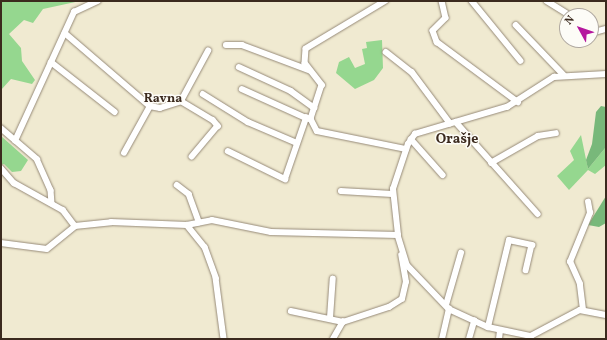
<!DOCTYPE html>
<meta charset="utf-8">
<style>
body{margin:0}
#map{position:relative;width:607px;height:340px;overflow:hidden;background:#f0ead1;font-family:Vollkorn,serif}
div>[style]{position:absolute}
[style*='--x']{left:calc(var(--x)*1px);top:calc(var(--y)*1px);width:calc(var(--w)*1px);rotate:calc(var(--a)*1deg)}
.green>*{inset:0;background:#95d78f}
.forest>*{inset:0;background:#78b87a}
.roads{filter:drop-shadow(0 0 1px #968a78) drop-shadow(0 0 1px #968a78)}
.minor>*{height:5.5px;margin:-2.75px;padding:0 2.75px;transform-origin:2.75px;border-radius:2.75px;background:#fff}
span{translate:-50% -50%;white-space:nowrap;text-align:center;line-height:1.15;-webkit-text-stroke:3px #fdfcf7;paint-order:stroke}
.neighbourhood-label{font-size:13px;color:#3b2a1e;font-weight:700}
.quarter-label{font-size:14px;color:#3b2a1e;font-weight:700}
.frame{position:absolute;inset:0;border:2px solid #3b2a1e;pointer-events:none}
.north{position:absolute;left:559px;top:8px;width:40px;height:40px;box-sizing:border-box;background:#fdfcf7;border:1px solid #afa8a0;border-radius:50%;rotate:310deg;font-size:11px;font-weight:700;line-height:16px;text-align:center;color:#3b2a1e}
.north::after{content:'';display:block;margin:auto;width:14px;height:18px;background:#b5179e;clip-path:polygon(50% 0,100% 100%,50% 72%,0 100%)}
</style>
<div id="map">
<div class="green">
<div style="clip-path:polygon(1px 1px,80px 1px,43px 9px,33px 23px,24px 20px,9px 34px,21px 48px,22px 61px,35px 80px,32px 84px,11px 79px,1px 90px)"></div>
<div style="clip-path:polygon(382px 40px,383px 68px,374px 80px,355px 89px,336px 73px,339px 62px,349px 57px,355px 68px,365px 64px,362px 49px,367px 48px,366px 42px)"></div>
<div style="clip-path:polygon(581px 135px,588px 169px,606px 147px,606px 165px,595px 174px,588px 170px,569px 190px,557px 176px,574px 160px,570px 151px)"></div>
<div style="clip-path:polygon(1px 136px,28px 160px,21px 171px,12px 172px,4px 164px,1px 165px)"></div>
</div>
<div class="forest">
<div style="clip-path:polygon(601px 106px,606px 107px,606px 147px,588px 169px,586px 160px,592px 144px,596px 112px)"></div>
<div style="clip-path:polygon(606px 196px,606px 223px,599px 227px,588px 225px)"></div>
</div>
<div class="roads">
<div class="minor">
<div style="--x:386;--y:1;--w:93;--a:149"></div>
<div style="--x:306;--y:49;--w:14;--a:94"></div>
<div style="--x:305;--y:63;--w:28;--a:52"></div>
<div style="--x:322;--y:85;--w:36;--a:108"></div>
<div style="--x:311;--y:119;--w:13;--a:63"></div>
<div style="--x:317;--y:131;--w:91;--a:11.4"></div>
<div style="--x:442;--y:1;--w:17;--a:77"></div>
<div style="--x:446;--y:18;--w:18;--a:135"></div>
<div style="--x:433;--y:31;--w:12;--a:70"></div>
<div style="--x:437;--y:42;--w:101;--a:36.5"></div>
<div style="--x:472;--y:1;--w:77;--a:50.8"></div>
<div style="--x:547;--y:1;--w:28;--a:32"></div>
<div style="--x:516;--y:25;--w:69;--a:46.2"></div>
<div style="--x:65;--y:33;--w:112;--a:40.7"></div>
<div style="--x:150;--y:106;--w:10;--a:11"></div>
<div style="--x:160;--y:108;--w:22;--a:-18"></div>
<div style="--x:181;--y:101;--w:37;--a:31"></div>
<div style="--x:213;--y:120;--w:8;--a:50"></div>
<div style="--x:218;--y:126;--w:40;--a:130"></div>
<div style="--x:591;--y:33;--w:16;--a:-15"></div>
<div style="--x:226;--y:45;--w:16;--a:0"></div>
<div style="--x:242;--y:45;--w:72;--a:20.5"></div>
<div style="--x:386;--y:52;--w:33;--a:38"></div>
<div style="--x:412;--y:72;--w:64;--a:53.3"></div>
<div style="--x:51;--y:62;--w:81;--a:38"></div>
<div style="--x:239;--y:67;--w:57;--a:24.8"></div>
<div style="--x:291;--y:91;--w:29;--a:36"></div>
<div style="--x:242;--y:89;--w:70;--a:24.4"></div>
<div style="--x:203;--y:94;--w:53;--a:31.9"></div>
<div style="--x:248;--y:122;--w:53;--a:23.2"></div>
<div style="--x:181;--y:101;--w:57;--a:-61.6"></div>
<div style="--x:456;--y:122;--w:123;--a:48.3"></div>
<div style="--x:1;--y:128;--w:48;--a:40.7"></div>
<div style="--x:37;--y:159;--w:34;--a:66"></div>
<div style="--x:51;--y:190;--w:13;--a:86"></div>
<div style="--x:411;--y:139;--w:48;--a:48.4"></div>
<div style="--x:15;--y:141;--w:142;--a:-65.4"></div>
<div style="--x:74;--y:12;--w:26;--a:-25"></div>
<div style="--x:228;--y:151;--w:64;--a:26.2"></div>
<div style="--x:285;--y:179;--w:65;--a:-71"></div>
<div style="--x:306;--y:118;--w:5;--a:11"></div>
<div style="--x:124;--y:153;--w:54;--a:-61"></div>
<div style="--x:491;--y:163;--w:54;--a:-29.9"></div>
<div style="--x:538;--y:136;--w:18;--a:-9"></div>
<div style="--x:1;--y:168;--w:20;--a:49"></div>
<div style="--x:14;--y:183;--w:56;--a:28.9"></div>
<div style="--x:63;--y:210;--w:20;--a:53"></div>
<div style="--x:75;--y:226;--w:36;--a:-6"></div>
<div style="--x:111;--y:222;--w:76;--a:2.3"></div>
<div style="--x:187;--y:225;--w:25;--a:-11"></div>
<div style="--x:212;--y:220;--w:60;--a:11.5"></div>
<div style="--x:271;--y:232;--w:127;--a:1.4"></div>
<div style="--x:398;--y:235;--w:46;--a:-96.2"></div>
<div style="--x:393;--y:189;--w:47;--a:-71.6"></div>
<div style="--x:408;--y:144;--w:12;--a:-55"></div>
<div style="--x:415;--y:134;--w:96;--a:-16.4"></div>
<div style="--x:507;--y:107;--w:56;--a:-32.6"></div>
<div style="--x:554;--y:77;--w:52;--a:-3.3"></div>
<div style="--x:177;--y:185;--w:15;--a:37"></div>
<div style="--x:189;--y:194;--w:30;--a:70"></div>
<div style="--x:341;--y:191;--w:51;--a:3.4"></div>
<div style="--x:187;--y:225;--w:28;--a:51"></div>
<div style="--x:205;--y:247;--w:33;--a:70"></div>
<div style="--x:216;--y:278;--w:62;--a:82.5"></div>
<div style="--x:398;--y:235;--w:31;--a:73"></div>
<div style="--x:407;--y:265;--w:61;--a:46.3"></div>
<div style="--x:449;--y:309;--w:43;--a:24.8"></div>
<div style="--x:488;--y:327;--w:44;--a:11.8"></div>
<div style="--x:531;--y:336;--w:55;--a:-28"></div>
<div style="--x:580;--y:310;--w:26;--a:11"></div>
<div style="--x:1;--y:243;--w:46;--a:7.4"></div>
<div style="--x:47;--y:249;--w:36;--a:-39"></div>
<div style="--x:446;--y:305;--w:54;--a:-73.9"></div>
<div style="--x:583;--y:310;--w:26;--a:-97"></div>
<div style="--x:580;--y:284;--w:24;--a:-114"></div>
<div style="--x:570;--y:262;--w:53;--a:-67.8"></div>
<div style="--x:590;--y:213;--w:11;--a:-100"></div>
<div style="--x:291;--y:311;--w:53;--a:11.9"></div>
<div style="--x:330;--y:318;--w:39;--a:-86"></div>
<div style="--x:488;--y:327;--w:89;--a:-76.4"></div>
<div style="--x:509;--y:240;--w:24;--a:12"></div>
<div style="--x:532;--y:245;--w:26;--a:103"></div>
<div style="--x:333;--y:339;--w:20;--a:-60"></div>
<div style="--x:343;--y:322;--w:48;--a:-18.1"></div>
<div style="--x:389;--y:307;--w:15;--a:-32"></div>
<div style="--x:402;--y:299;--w:17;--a:-77"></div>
<div style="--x:406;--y:282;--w:27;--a:-100"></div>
<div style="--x:442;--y:339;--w:31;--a:-77"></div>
<div style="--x:469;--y:339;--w:19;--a:-74"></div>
<div style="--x:499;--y:339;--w:8;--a:-83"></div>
</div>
</div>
<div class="neighbourhood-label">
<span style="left:163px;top:99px">Ravna</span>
</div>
<div class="quarter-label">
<span style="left:457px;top:140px">Orašje</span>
</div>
<div class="frame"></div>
<div class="north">N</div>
</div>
